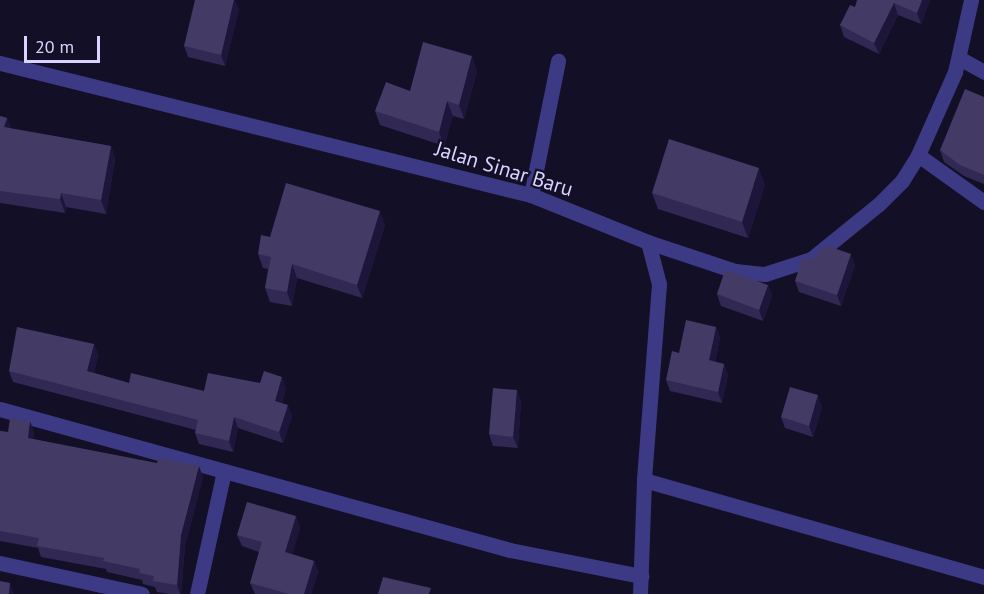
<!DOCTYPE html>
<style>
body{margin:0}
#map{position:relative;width:984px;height:594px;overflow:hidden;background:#130f26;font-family:"PT Sans",sans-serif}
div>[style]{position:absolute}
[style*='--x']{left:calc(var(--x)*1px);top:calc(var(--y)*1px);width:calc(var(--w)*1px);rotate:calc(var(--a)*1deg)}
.street>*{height:15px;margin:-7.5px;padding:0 7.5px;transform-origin:7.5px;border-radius:7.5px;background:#3d3a85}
.wall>*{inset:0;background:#312854}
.shaded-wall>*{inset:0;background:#1d163a}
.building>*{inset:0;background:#433a66}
span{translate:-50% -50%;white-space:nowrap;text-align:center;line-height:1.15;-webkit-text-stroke:4.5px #130f26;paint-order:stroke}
.street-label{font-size:21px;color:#d9d4ff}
.scale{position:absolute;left:24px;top:36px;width:76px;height:27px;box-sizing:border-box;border:3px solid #d9d4ff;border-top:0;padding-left:8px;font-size:18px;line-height:21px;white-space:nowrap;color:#d9d4ff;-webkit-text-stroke:4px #130f26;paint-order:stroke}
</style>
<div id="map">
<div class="street">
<div style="--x:959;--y:58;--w:29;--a:29"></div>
<div style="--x:0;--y:63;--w:547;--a:13.96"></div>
<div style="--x:531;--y:195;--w:126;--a:21.9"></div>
<div style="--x:648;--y:242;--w:43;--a:75.3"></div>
<div style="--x:659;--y:284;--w:197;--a:94.4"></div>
<div style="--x:644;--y:480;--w:114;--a:92"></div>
<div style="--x:918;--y:155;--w:91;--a:-66"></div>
<div style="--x:955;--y:72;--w:74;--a:-77.5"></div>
<div style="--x:531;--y:195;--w:137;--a:-78.6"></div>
<div style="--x:648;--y:242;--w:92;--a:18.4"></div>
<div style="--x:735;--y:271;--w:30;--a:6"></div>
<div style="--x:765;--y:274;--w:48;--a:-18.1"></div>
<div style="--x:811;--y:259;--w:87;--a:-39"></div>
<div style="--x:879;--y:204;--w:33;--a:-45"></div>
<div style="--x:902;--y:181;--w:31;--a:-58"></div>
<div style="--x:918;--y:155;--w:81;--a:35.5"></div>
<div style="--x:0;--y:409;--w:529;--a:15.45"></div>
<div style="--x:510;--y:550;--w:134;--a:11.2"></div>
<div style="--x:644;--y:480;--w:354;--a:15.9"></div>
<div style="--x:0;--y:563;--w:145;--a:12.3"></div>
<div style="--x:197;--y:594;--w:126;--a:-77.6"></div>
</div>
<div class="wall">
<div style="clip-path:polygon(930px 0,921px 24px,898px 15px,879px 54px,844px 37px,840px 25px,855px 7px)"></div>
<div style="clip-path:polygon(239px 9px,225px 66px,188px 57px,184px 46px)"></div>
<div style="clip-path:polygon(477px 71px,464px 119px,453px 116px,444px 146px,380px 125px,375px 111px,410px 91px)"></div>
<div style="clip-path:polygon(984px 97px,984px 184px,964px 176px,944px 162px,940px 150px)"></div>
<div style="clip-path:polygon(0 116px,7px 118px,11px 129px,111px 146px,115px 159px,106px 214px,66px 207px,65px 213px,0 203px)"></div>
<div style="clip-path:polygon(765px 184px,748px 238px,658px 209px,652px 193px)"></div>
<div style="clip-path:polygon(385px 225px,362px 298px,297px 278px,292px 306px,270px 302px,265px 288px,268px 269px,263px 268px,258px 254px,270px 237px)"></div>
<div style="clip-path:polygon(855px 265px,841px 306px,799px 292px,795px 281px)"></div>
<div style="clip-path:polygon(768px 285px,772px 296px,763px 321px,721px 306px,717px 294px)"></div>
<div style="clip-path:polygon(716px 327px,720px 338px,715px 362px,724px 364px,728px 375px,722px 403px,670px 391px,666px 380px,679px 353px)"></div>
<div style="clip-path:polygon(94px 344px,98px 355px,94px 373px,129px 383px,204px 391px,286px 388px,282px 403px,292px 416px,283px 443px,238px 428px,233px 452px,199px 444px,195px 433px,196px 430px,13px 382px,9px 371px)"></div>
<div style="clip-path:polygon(521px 401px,518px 448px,493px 446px,489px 434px)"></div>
<div style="clip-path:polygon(822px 407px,813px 437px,785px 428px,781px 417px)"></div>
<div style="clip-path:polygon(0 431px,8px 432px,34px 432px,33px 439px,203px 477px,185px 546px,181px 594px,169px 594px,157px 592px,155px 587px,143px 584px,142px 580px,107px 572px,106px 569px,41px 557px,38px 548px,0 541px)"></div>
<div style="clip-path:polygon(296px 516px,300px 528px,292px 554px,314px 561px,318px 572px,311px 594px,255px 594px,250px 583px,259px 552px,242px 546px,237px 535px)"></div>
</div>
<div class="shaded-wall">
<div style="clip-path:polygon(234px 0,235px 0,239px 9px,225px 66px,221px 55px)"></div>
<div style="clip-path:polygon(922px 0,930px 0,921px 24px,917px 13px)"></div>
<div style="clip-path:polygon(894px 3px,898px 15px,879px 54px,874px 43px)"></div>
<div style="clip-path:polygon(472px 56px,477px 71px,464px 119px,459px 105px)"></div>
<div style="clip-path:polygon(447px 101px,453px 116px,444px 146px,439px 132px)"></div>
<div style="clip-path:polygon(7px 118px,12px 132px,4px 127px)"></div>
<div style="clip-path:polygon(111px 146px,115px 159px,106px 214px,101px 200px)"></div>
<div style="clip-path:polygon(759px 168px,765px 184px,748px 238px,742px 222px)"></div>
<div style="clip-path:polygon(61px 193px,66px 207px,65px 213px,60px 199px)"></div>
<div style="clip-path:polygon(380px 211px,385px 225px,362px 298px,357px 285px)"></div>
<div style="clip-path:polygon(851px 254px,855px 265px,841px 306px,837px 295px)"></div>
<div style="clip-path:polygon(292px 264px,297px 278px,292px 306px,287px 292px)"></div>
<div style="clip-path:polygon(768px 285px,772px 296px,763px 321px,759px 310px)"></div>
<div style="clip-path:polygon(716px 327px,720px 338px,713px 371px,709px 360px)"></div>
<div style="clip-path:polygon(94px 344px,98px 355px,92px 382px,87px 371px)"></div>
<div style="clip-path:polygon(724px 364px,728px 375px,722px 403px,718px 392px)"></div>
<div style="clip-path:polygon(282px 377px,286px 388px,279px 412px,275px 401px)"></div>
<div style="clip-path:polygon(517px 390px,521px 401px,518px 448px,513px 437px)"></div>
<div style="clip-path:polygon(818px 395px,822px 407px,813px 437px,809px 426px)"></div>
<div style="clip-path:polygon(288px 405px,292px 416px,283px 443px,279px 432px)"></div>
<div style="clip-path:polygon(234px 417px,238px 428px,233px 452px,229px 441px)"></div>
<div style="clip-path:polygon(30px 421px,34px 432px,32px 449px,28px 438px)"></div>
<div style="clip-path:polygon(199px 466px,203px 477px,185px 546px,181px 594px,180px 594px,177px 585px,181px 535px)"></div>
<div style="clip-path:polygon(296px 516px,300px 528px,290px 564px,285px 552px)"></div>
<div style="clip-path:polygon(314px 561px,318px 572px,311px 594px,304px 594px)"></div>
<div style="clip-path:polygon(10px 583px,14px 594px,9px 594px)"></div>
</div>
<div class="building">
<div style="clip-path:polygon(195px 0,234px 0,221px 55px,184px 46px)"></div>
<div style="clip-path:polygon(857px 0,922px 0,917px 13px,894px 3px,874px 43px,840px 25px,850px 5px,855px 7px)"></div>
<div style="clip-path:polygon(423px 42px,472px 56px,459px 105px,447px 101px,439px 132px,375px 111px,386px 82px,410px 91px)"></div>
<div style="clip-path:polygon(965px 89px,984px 97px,984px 175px,960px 165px,940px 150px)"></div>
<div style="clip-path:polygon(0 116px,7px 118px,4px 127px,111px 146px,101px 200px,61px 193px,60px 199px,0 191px)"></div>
<div style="clip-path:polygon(669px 139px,759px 168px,742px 222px,652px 193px)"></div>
<div style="clip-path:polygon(286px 183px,380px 211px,357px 285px,292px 264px,287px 292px,265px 288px,271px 257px,258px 254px,261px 235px,270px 237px)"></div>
<div style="clip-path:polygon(825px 245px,851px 254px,837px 295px,795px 281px,802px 259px,814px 259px)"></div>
<div style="clip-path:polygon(725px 270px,768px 285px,759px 310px,717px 294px)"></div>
<div style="clip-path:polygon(686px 320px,716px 327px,709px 360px,724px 364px,718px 392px,666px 380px,672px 351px,679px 353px)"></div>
<div style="clip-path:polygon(17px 327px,94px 344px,87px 371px,129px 383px,131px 373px,204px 391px,208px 373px,260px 383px,264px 371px,282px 377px,275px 401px,288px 405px,279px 432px,234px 417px,229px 441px,195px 433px,198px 420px,9px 371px)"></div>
<div style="clip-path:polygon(790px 387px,818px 395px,809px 426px,781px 417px)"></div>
<div style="clip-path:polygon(493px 388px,517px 390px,513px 437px,489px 434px)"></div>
<div style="clip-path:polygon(10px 418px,30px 421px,28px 438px,157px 463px,158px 458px,199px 466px,181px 535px,177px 585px,153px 581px,154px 576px,139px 573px,140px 569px,103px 561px,104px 558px,37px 546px,39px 538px,0 531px,0 431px,8px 432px)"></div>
<div style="clip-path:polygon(247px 502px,296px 516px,285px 552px,314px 561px,304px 594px,289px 594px,250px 583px,262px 542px,237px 535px)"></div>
<div style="clip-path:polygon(383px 577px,431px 588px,429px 594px,378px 594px)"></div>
<div style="clip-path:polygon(0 581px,10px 583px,9px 594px,0 594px)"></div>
</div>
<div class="street-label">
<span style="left:504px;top:169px;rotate:17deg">Jalan Sinar Baru</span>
</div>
<div class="scale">20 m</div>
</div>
